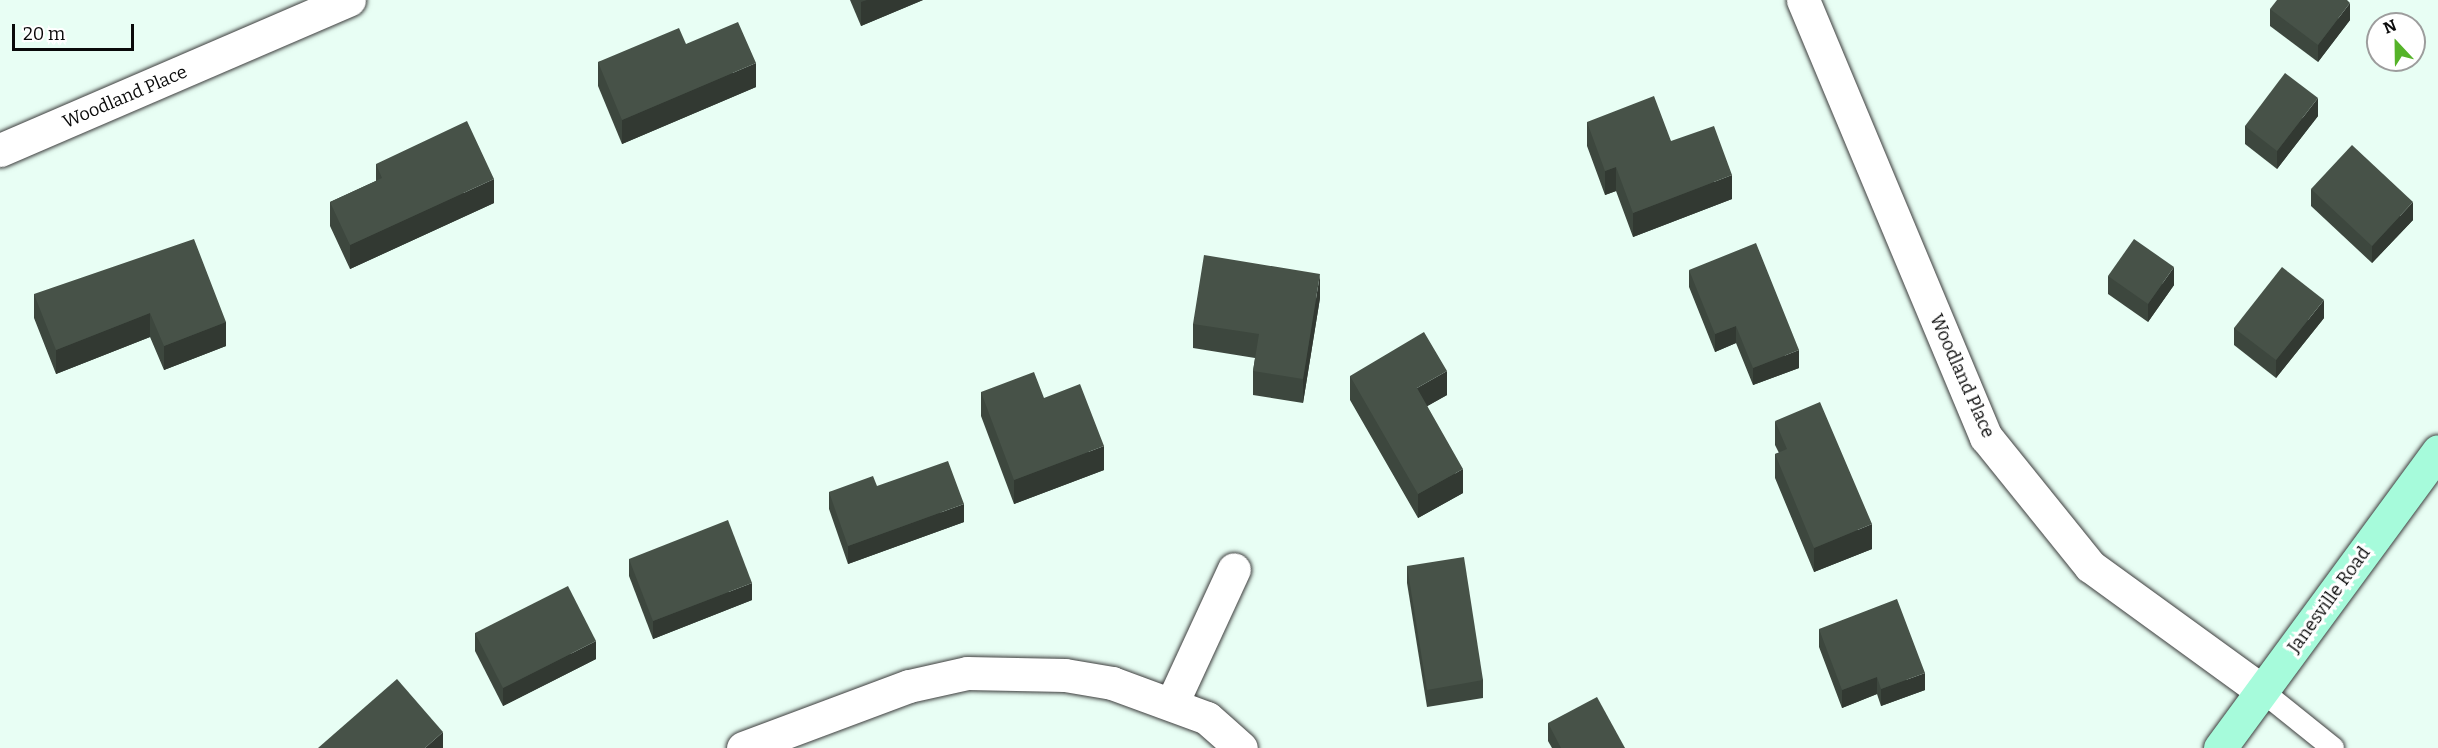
<!DOCTYPE html>
<style>
body{margin:0}
#map{position:relative;width:2438px;height:748px;overflow:hidden;background:#e8fef4;font-family:Bitter,serif}
div>[style]{position:absolute}
[style*='--x']{left:calc(var(--x)*1px);top:calc(var(--y)*1px);width:calc(var(--w)*1px);rotate:calc(var(--a)*1deg)}
.roads{filter:drop-shadow(0 0 2px #3d3d3d) drop-shadow(0 0 2px #3d3d3d)}
.service>*{height:22px;margin:-11px;padding:0 11px;transform-origin:11px;border-radius:11px;background:#fff}
.minor>*{height:33px;margin:-16.5px;padding:0 16.5px;transform-origin:16.5px;border-radius:16.5px;background:#fff}
.secondary>*{height:33px;margin:-16.5px;padding:0 16.5px;transform-origin:16.5px;border-radius:16.5px;background:#a6fbdb}
.wall>*{inset:0;background:#3d473e}
.shaded-wall>*{inset:0;background:#323932}
.building>*{inset:0;background:#475248}
span{translate:-50% -50%;white-space:nowrap;text-align:center;line-height:1.15;-webkit-text-stroke:6px #fff;paint-order:stroke}
.street-label{font-size:18px;color:#0a0a0a}
.north{position:absolute;left:2366px;top:12px;width:60px;height:60px;box-sizing:border-box;background:#fff;border:2px solid #9d9d9d;border-radius:50%;rotate:338deg;font-size:16px;font-weight:700;line-height:24px;text-align:center;color:#0a0a0a}
.north::after{content:'';display:block;margin:auto;width:21px;height:27px;background:#55b329;clip-path:polygon(50% 0,100% 100%,50% 72%,0 100%)}
.scale{position:absolute;left:12px;top:24px;width:122px;height:27px;box-sizing:border-box;border:3px solid #0a0a0a;border-top:0;padding-left:8px;font-size:18px;line-height:21px;white-space:nowrap;color:#0a0a0a;-webkit-text-stroke:4px #fff;paint-order:stroke}
</style>
<div id="map">
<div class="roads">
<div class="service">
<div style="--x:2262;--y:691;--w:91;--a:38.8"></div>
</div>
<div class="minor">
<div style="--x:1803;--y:0;--w:474;--a:67.3"></div>
<div style="--x:1986;--y:437;--w:166;--a:51.1"></div>
<div style="--x:2090;--y:566;--w:213;--a:36"></div>
<div style="--x:0;--y:150;--w:380;--a:-23.3"></div>
<div style="--x:1173;--y:701;--w:145;--a:-65.2"></div>
<div style="--x:743;--y:748;--w:177;--a:-20.5"></div>
<div style="--x:909;--y:686;--w:59;--a:-12.6"></div>
<div style="--x:967;--y:673;--w:98;--a:1.2"></div>
<div style="--x:1065;--y:675;--w:48;--a:9.7"></div>
<div style="--x:1112;--y:683;--w:101;--a:20.2"></div>
<div style="--x:1207;--y:718;--w:45;--a:41.4"></div>
</div>
<div class="secondary">
<div style="--x:2220;--y:748;--w:368;--a:-53.7"></div>
</div>
</div>
<div class="wall">
<div style="clip-path:polygon(850px 0,923px 0,861px 26px)"></div>
<div style="clip-path:polygon(2270px 9px,2350px 20px,2318px 62px,2270px 26px)"></div>
<div style="clip-path:polygon(686px 44px,756px 87px,622px 144px,598px 86px,598px 62px)"></div>
<div style="clip-path:polygon(2318px 116px,2277px 169px,2245px 144px,2245px 126px)"></div>
<div style="clip-path:polygon(1587px 122px,1671px 141px,1732px 199px,1633px 237px,1616px 191px,1605px 195px,1587px 146px)"></div>
<div style="clip-path:polygon(376px 164px,494px 203px,350px 269px,330px 226px,330px 202px,376px 181px)"></div>
<div style="clip-path:polygon(2311px 189px,2413px 220px,2372px 263px,2311px 206px)"></div>
<div style="clip-path:polygon(1689px 270px,1799px 368px,1753px 385px,1736px 343px,1715px 352px,1689px 287px)"></div>
<div style="clip-path:polygon(2108px 276px,2174px 285px,2148px 322px,2108px 294px)"></div>
<div style="clip-path:polygon(34px 294px,226px 322px,226px 346px,164px 370px,150px 337px,56px 374px,34px 318px)"></div>
<div style="clip-path:polygon(1320px 298px,1303px 403px,1253px 395px,1253px 371px,1255px 358px,1193px 348px,1193px 324px)"></div>
<div style="clip-path:polygon(2324px 318px,2276px 378px,2234px 345px,2234px 328px)"></div>
<div style="clip-path:polygon(1350px 376px,1447px 395px,1427px 406px,1463px 493px,1418px 518px,1350px 400px)"></div>
<div style="clip-path:polygon(981px 392px,1044px 398px,1104px 470px,1014px 504px,981px 416px)"></div>
<div style="clip-path:polygon(1775px 421px,1872px 549px,1814px 572px,1775px 478px,1775px 454px,1779px 453px,1775px 445px)"></div>
<div style="clip-path:polygon(877px 486px,964px 522px,848px 564px,829px 509px,829px 492px)"></div>
<div style="clip-path:polygon(629px 559px,752px 600px,653px 639px,629px 576px)"></div>
<div style="clip-path:polygon(1407px 566px,1483px 680px,1483px 698px,1427px 707px,1407px 583px)"></div>
<div style="clip-path:polygon(1819px 629px,1925px 690px,1881px 706px,1877px 694px,1842px 708px,1819px 647px)"></div>
<div style="clip-path:polygon(475px 633px,596px 659px,503px 706px,475px 651px)"></div>
<div style="clip-path:polygon(1548px 723px,1625px 748px,1552px 748px,1548px 741px)"></div>
</div>
<div class="shaded-wall">
<div style="clip-path:polygon(867px 0,923px 0,861px 26px,861px 2px)"></div>
<div style="clip-path:polygon(2350px 3px,2350px 20px,2318px 62px,2318px 45px)"></div>
<div style="clip-path:polygon(756px 63px,756px 87px,622px 144px,622px 120px)"></div>
<div style="clip-path:polygon(2318px 98px,2318px 116px,2277px 169px,2277px 151px)"></div>
<div style="clip-path:polygon(1616px 167px,1616px 191px,1605px 195px,1605px 171px)"></div>
<div style="clip-path:polygon(1732px 175px,1732px 199px,1633px 237px,1633px 213px)"></div>
<div style="clip-path:polygon(494px 179px,494px 203px,350px 269px,350px 245px)"></div>
<div style="clip-path:polygon(2413px 202px,2413px 220px,2372px 263px,2372px 246px)"></div>
<div style="clip-path:polygon(2174px 267px,2174px 285px,2148px 322px,2148px 304px)"></div>
<div style="clip-path:polygon(1320px 274px,1320px 298px,1303px 403px,1303px 379px)"></div>
<div style="clip-path:polygon(2324px 300px,2324px 318px,2276px 378px,2276px 360px)"></div>
<div style="clip-path:polygon(150px 313px,150px 337px,56px 374px,56px 350px)"></div>
<div style="clip-path:polygon(226px 322px,226px 346px,164px 370px,164px 346px)"></div>
<div style="clip-path:polygon(1736px 326px,1736px 343px,1715px 352px,1715px 334px)"></div>
<div style="clip-path:polygon(1799px 350px,1799px 368px,1753px 385px,1753px 368px)"></div>
<div style="clip-path:polygon(1447px 371px,1447px 395px,1417px 412px,1417px 388px)"></div>
<div style="clip-path:polygon(1104px 446px,1104px 470px,1014px 504px,1014px 480px)"></div>
<div style="clip-path:polygon(1463px 469px,1463px 493px,1418px 518px,1418px 494px)"></div>
<div style="clip-path:polygon(964px 504px,964px 522px,848px 564px,848px 546px)"></div>
<div style="clip-path:polygon(1872px 524px,1872px 549px,1814px 572px,1814px 548px)"></div>
<div style="clip-path:polygon(752px 583px,752px 600px,653px 639px,653px 621px)"></div>
<div style="clip-path:polygon(596px 641px,596px 659px,503px 706px,503px 688px)"></div>
<div style="clip-path:polygon(1925px 673px,1925px 690px,1881px 706px,1881px 689px)"></div>
<div style="clip-path:polygon(1877px 677px,1877px 694px,1842px 708px,1842px 690px)"></div>
<div style="clip-path:polygon(443px 732px,443px 748px,425px 748px)"></div>
</div>
<div class="building">
<div style="clip-path:polygon(2277px 0,2347px 0,2350px 3px,2318px 45px,2270px 9px)"></div>
<div style="clip-path:polygon(738px 22px,756px 63px,622px 120px,598px 62px,679px 28px,686px 44px)"></div>
<div style="clip-path:polygon(2285px 73px,2318px 98px,2277px 151px,2245px 126px)"></div>
<div style="clip-path:polygon(1654px 96px,1671px 141px,1714px 126px,1732px 175px,1633px 213px,1616px 167px,1605px 171px,1587px 122px)"></div>
<div style="clip-path:polygon(467px 121px,494px 179px,350px 245px,330px 202px,382px 178px,376px 164px)"></div>
<div style="clip-path:polygon(2352px 145px,2413px 202px,2372px 246px,2311px 189px)"></div>
<div style="clip-path:polygon(194px 239px,226px 322px,164px 346px,150px 313px,56px 350px,34px 294px)"></div>
<div style="clip-path:polygon(2134px 239px,2174px 267px,2148px 304px,2108px 276px)"></div>
<div style="clip-path:polygon(1756px 243px,1799px 350px,1753px 368px,1736px 326px,1715px 334px,1689px 270px)"></div>
<div style="clip-path:polygon(1204px 255px,1320px 274px,1303px 379px,1253px 371px,1259px 334px,1193px 324px)"></div>
<div style="clip-path:polygon(2282px 267px,2324px 300px,2276px 360px,2234px 328px)"></div>
<div style="clip-path:polygon(1424px 332px,1447px 371px,1417px 388px,1463px 469px,1418px 494px,1350px 376px)"></div>
<div style="clip-path:polygon(1034px 372px,1044px 398px,1080px 384px,1104px 446px,1014px 480px,981px 392px)"></div>
<div style="clip-path:polygon(1820px 402px,1872px 524px,1814px 548px,1775px 454px,1787px 449px,1775px 421px)"></div>
<div style="clip-path:polygon(948px 461px,964px 504px,848px 546px,829px 492px,873px 476px,877px 486px)"></div>
<div style="clip-path:polygon(728px 520px,752px 583px,653px 621px,629px 559px)"></div>
<div style="clip-path:polygon(1464px 557px,1483px 680px,1427px 690px,1407px 566px)"></div>
<div style="clip-path:polygon(568px 586px,596px 641px,503px 688px,475px 633px)"></div>
<div style="clip-path:polygon(1897px 599px,1925px 673px,1881px 689px,1877px 677px,1842px 690px,1819px 629px)"></div>
<div style="clip-path:polygon(397px 679px,443px 732px,425px 748px,318px 748px)"></div>
<div style="clip-path:polygon(1597px 697px,1625px 748px,1561px 748px,1548px 723px)"></div>
</div>
<div class="street-label">
<span style="left:125px;top:97px;rotate:-23deg">Woodland Place</span>
<span style="left:1962px;top:376px;rotate:66deg">Woodland Place</span>
<span style="left:2329px;top:600px;rotate:-54deg">Janesville Road</span>
</div>
<div class="north">N</div>
<div class="scale">20 m</div>
</div>
